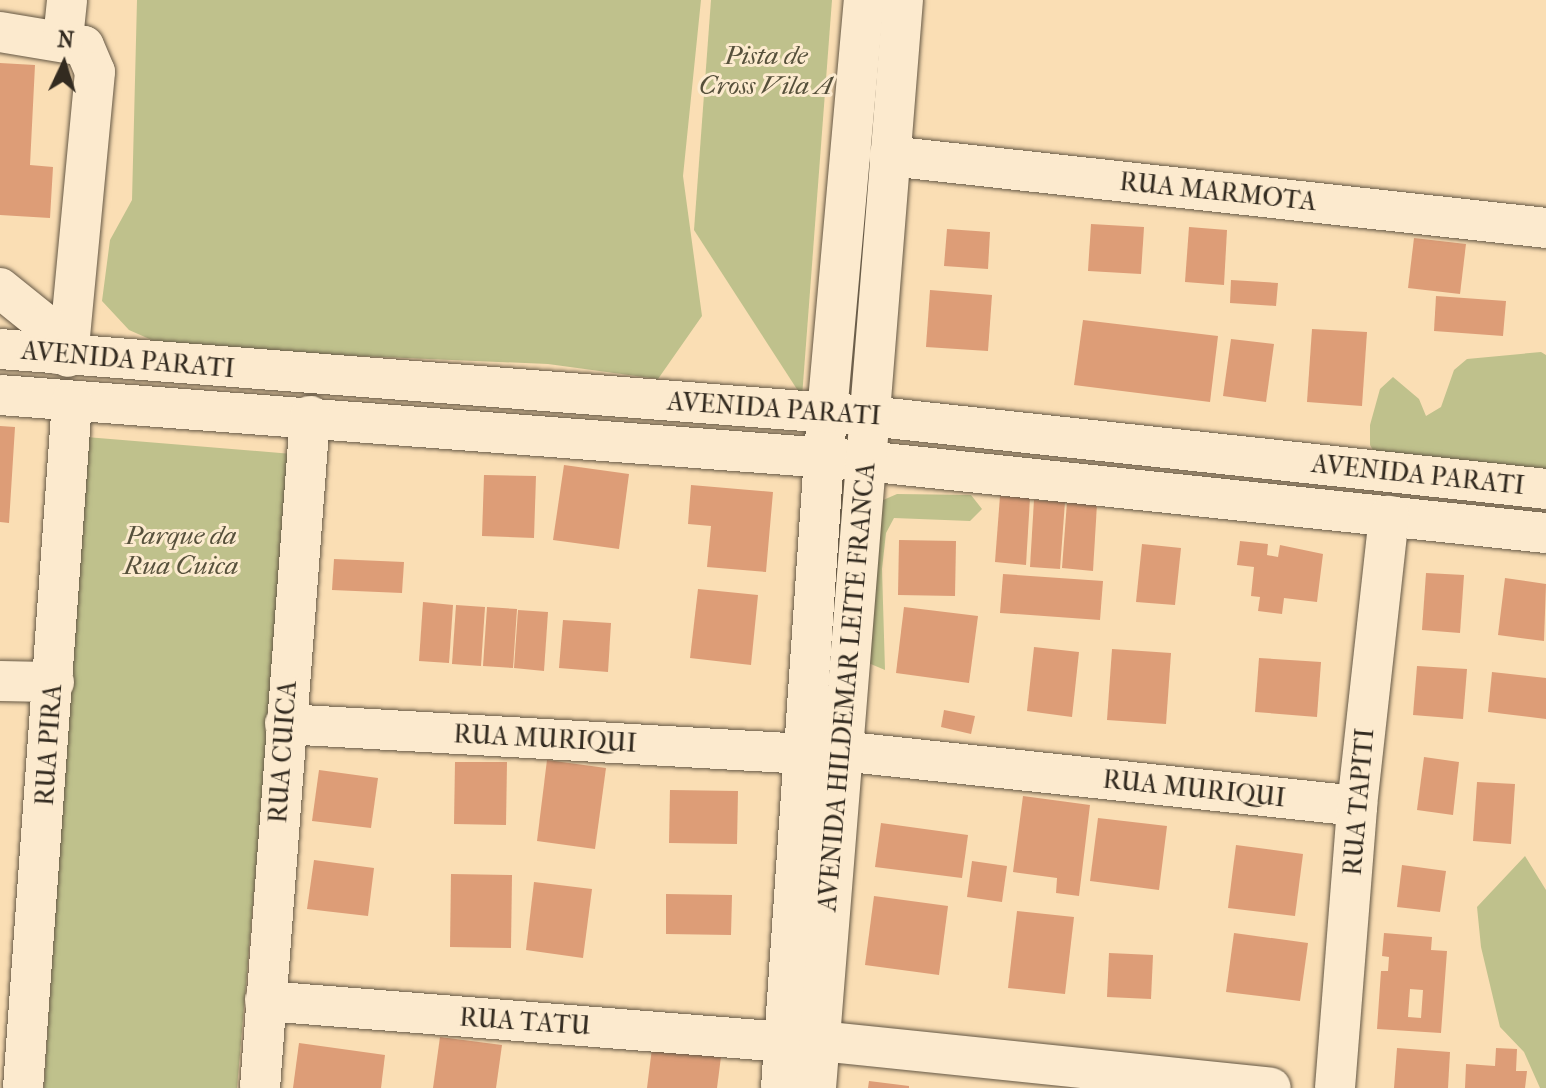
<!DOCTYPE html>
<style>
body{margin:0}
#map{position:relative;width:1546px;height:1088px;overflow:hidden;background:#fadeb4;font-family:"IM FELL French Canon",serif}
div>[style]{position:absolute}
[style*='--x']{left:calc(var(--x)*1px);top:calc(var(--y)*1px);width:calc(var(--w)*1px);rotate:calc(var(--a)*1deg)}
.green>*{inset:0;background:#bfc18c}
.building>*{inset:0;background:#dd9d77}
.roads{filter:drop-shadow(0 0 2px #655845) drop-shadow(0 0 2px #655845)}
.minor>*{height:40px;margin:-20px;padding:0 20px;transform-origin:20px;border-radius:20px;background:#fceace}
span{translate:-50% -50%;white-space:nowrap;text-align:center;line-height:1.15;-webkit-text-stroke:6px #fceace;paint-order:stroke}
.park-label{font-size:26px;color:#56503b;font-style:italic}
.street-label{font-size:26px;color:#332b20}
.north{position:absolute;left:24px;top:24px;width:80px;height:80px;-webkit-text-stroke:6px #fceace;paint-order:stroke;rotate:4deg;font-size:22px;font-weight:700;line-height:32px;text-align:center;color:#332b20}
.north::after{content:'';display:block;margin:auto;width:28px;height:36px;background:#332b20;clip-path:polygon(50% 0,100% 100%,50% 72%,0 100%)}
</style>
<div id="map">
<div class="green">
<div style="clip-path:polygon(137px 0,701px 0,683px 176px,702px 316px,658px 379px,548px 364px,170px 348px,129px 330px,102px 301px,110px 240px,132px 200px)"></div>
<div style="clip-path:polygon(711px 0,832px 0,802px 397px,694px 230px)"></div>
<div style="clip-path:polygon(1541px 352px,1546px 355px,1546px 484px,1380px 462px,1370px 445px,1370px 425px,1380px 389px,1393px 377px,1419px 399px,1426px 416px,1441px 407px,1454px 370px,1467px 359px)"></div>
<div style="clip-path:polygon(86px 437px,292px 454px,237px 1088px,44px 1088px)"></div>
<div style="clip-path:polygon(897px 494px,971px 495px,982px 509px,970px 521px,894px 518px,886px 533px,882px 569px,885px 670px,866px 662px,881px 501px)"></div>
<div style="clip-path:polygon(1525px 856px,1546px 890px,1546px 1088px,1540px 1088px,1524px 1052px,1500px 1027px,1481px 947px,1477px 907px)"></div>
</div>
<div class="building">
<div style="clip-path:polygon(0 63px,35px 65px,30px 165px,53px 167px,50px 218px,0 215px)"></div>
<div style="clip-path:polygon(1091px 224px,1144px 227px,1141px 274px,1088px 271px)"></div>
<div style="clip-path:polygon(1189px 227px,1227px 230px,1224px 285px,1185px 282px)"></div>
<div style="clip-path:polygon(947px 229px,990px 232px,988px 269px,944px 266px)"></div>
<div style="clip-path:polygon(1414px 238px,1466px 244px,1460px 294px,1408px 288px)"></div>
<div style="clip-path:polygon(1231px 280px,1278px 283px,1276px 306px,1230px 303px)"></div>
<div style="clip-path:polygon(930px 290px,992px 295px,988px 351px,926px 347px)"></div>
<div style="clip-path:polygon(1436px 296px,1506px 301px,1503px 336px,1434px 331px)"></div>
<div style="clip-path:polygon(1083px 320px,1218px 336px,1210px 402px,1074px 385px)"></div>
<div style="clip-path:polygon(1312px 329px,1367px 332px,1362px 406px,1307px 402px)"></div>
<div style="clip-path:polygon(1231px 339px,1274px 344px,1266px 402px,1223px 396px)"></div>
<div style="clip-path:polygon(0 426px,15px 427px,9px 523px,0 522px)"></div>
<div style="clip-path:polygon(564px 465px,629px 474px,619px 549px,553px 540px)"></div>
<div style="clip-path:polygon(484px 475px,536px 476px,534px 538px,482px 536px)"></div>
<div style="clip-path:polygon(691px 485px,773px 492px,766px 572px,707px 567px,711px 526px,688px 524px)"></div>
<div style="clip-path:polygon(1000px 496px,1030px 498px,1026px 565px,995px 562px)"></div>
<div style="clip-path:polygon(1034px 500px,1065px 502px,1060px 569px,1030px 567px)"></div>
<div style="clip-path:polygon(1067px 502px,1097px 504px,1093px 571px,1062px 568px)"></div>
<div style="clip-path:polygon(899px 540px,956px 541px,955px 596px,898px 595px)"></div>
<div style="clip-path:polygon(1240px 541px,1268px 544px,1267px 555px,1278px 557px,1280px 545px,1323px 554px,1317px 602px,1284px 598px,1282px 614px,1258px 611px,1260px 597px,1251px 596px,1254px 567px,1237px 565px)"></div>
<div style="clip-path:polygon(1142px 544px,1181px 548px,1175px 605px,1136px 602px)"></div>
<div style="clip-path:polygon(334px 559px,404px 562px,402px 593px,332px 590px)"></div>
<div style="clip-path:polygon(1426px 573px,1464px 575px,1460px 633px,1422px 630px)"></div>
<div style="clip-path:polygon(1003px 574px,1103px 581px,1100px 620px,1000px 613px)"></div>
<div style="clip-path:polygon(1505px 578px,1546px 584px,1544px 641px,1498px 635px)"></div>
<div style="clip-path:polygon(698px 589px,758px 595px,751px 665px,690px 658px)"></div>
<div style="clip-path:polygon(423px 602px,453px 605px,449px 663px,419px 661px)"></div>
<div style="clip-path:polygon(456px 605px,485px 607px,481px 666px,452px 664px)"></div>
<div style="clip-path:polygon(487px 607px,517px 609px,513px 668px,483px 666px)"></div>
<div style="clip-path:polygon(904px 607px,978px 616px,969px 683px,896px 673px)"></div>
<div style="clip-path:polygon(518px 610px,548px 612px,544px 671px,514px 668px)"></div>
<div style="clip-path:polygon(563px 620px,611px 623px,608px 672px,559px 668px)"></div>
<div style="clip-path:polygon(1034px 647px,1079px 652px,1072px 717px,1027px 711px)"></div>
<div style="clip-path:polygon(1112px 649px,1171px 653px,1166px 724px,1107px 720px)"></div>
<div style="clip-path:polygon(1259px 658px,1321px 662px,1317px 717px,1255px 712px)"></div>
<div style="clip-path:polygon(1417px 666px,1467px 669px,1463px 719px,1413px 715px)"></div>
<div style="clip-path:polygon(1492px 672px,1546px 678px,1546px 719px,1488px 712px)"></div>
<div style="clip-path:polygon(944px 710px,975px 716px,971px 734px,941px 727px)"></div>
<div style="clip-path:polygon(1424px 757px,1459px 762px,1453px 815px,1417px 810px)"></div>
<div style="clip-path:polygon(547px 760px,606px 768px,595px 849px,537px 841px)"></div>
<div style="clip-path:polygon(455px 762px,507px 762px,506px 825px,454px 824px)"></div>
<div style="clip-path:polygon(319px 770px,378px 778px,371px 828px,312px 821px)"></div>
<div style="clip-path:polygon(1477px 782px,1515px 784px,1511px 844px,1473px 841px)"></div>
<div style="clip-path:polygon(670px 790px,738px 791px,737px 844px,669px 843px)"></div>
<div style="clip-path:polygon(1023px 796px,1090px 805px,1079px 896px,1056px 893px,1057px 878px,1013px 872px)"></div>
<div style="clip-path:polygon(1098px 818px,1167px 826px,1159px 890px,1090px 881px)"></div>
<div style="clip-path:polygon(881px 823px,968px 835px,962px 878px,875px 867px)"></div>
<div style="clip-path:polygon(1236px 845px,1303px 854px,1295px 916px,1228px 908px)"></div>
<div style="clip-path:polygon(314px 860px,374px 868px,368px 916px,307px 909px)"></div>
<div style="clip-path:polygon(972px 861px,1007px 866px,1002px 902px,967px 897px)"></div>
<div style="clip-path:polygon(1402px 865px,1446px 871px,1440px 912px,1397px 907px)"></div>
<div style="clip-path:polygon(451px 874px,512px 875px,511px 948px,450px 947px)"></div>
<div style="clip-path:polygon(534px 882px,592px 889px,583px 958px,526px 950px)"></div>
<div style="clip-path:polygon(666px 894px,732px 895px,731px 935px,666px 934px)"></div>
<div style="clip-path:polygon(874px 896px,948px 906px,939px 975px,865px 965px)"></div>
<div style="clip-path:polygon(1017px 911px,1074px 917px,1065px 994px,1008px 988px)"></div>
<div style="clip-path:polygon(1234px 933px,1308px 943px,1300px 1001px,1226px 992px)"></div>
<div style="clip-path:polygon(evenodd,1384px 933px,1432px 937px,1431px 950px,1447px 951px,1441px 1033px,1377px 1029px,1381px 971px,1388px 971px,1389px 957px,1382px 956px,1384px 933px,1410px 989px,1423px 990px,1421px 1018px,1408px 1017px,1410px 989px)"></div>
<div style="clip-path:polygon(1109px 953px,1153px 955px,1151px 999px,1107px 997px)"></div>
<div style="clip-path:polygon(440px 1037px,502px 1045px,496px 1088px,433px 1088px)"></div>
<div style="clip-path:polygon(653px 1040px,722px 1049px,717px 1088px,647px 1088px)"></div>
<div style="clip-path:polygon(299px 1043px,385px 1055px,381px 1088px,293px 1088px)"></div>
<div style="clip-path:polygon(1397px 1048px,1450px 1052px,1448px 1088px,1394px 1088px)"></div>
<div style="clip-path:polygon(1496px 1048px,1517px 1049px,1516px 1071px,1527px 1071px,1525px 1088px,1465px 1088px,1466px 1064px,1495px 1066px)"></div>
<div style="clip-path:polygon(869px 1081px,909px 1086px,909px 1088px,868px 1088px)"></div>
</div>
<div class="roads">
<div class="minor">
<div style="--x:0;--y:32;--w:85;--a:9.5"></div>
<div style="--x:84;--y:46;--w:28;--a:67"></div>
<div style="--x:95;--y:72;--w:286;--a:95.4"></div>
<div style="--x:63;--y:39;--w:39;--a:-84"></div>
<div style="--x:889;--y:156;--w:661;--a:6.25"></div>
<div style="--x:0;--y:288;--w:59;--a:38.8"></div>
<div style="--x:46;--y:325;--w:31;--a:69"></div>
<div style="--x:0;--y:349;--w:872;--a:4.41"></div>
<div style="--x:869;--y:416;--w:681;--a:6.15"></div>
<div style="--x:0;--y:395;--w:868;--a:4.36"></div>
<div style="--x:865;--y:461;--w:685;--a:6.04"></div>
<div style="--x:0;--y:681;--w:54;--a:1.1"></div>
<div style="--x:285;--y:724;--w:521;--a:3.3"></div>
<div style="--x:840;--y:751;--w:520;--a:6.07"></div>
<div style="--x:265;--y:1001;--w:522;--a:4.51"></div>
<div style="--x:819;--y:1041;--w:454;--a:5.9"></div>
<div style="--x:23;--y:1088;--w:689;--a:-85.92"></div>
<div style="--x:260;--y:1088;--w:674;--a:-85.74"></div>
<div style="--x:781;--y:1088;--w:677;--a:-86.1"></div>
<div style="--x:827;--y:413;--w:415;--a:-84.9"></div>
<div style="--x:816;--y:1088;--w:1091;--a:-85.43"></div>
<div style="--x:1335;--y:1088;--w:283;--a:-85.5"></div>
<div style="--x:1357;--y:806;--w:292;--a:-83.7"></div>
</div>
</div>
<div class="park-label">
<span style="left:766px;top:71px">Pista de<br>Cross Vila A</span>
<span style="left:181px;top:551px">Parque da<br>Rua Cuica</span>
</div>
<div class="street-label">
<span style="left:1218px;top:192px;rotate:6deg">RUA MARMOTA</span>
<span style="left:128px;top:360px;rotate:5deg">AVENIDA PARATI</span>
<span style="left:774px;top:409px;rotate:4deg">AVENIDA PARATI</span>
<span style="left:1418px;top:475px;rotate:6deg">AVENIDA PARATI</span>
<span style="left:847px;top:687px;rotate:-85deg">AVENIDA HILDEMAR LEITE FRANCA</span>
<span style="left:545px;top:739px;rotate:3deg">RUA MURIQUI</span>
<span style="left:49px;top:745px;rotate:-86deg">RUA PIRA</span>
<span style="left:283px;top:752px;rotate:-86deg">RUA CUICA</span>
<span style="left:1194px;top:789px;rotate:6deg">RUA MURIQUI</span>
<span style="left:1359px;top:802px;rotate:-85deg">RUA TAPITI</span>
<span style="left:525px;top:1022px;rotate:4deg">RUA TATU</span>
</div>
<div class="north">N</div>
</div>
